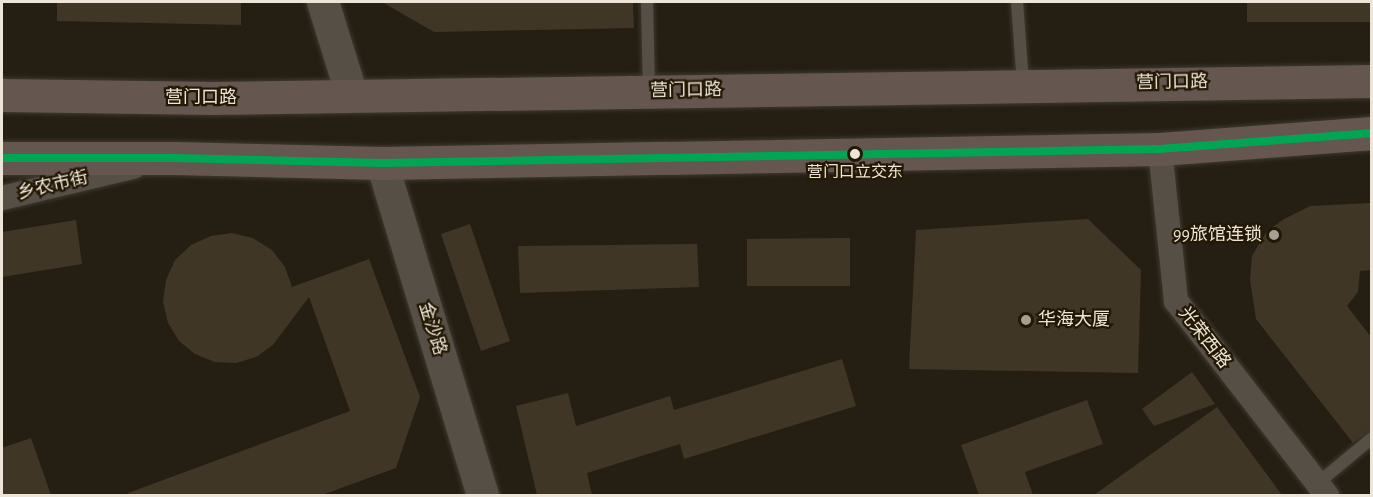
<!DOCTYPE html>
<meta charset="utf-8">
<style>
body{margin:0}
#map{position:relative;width:1373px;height:497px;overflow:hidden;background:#251f13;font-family:"Alegreya Sans","Noto Sans SC",sans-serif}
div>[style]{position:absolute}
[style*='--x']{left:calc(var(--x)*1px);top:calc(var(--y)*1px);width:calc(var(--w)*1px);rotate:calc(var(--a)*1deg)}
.building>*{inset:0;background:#3f3625}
.roads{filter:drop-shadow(0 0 2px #3e3931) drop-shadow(0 0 2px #3e3931)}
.service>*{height:12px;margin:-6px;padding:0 6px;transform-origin:6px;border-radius:6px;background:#554f46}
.minor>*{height:24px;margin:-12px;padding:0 12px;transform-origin:12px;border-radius:12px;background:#554f46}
.tertiary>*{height:32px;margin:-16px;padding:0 16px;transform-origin:16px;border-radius:16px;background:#554f46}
.trunk>*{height:33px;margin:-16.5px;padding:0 16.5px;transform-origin:16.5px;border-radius:16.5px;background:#655650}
.bus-1>*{height:8px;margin:-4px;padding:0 4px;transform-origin:4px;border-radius:4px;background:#00a651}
.dots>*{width:16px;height:16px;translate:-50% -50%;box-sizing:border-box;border:3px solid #231803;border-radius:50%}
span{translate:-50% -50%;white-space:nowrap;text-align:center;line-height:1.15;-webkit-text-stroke:4.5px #231803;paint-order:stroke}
.bus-label{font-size:16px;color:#ede5d7}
.street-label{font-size:18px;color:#ede5d7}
.poi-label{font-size:18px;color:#ede5d7}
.right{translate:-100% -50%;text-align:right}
.left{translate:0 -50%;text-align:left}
.frame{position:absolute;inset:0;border:3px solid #ede5d7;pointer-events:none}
</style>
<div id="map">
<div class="building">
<div style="clip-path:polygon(57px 2px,241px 2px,241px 25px,57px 21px)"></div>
<div style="clip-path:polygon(382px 2px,633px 2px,634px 28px,434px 32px)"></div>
<div style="clip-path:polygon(1247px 2px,1371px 2px,1371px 22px,1247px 22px)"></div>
<div style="clip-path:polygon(1371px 203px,1371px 270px,1360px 271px,1358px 292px,1347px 306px,1371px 337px,1371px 430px,1353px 443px,1256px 319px,1250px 280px,1252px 256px,1267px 231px,1284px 219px,1310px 206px)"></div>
<div style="clip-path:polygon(1088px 219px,1141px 270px,1138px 373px,909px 369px,916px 230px)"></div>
<div style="clip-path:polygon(76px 220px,82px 264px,2px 277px,2px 232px)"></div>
<div style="clip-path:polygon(470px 224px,510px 341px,481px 351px,441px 234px)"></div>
<div style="clip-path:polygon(232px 233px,253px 238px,272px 250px,285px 267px,292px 287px,369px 259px,420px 397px,396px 468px,322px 495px,129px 495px,128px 493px,350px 411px,309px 297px,273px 345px,256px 357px,236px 363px,215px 362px,195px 354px,179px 341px,168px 323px,163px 302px,166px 280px,175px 260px,191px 245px,211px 236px)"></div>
<div style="clip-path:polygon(850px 238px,850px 286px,747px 286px,747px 239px)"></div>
<div style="clip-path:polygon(697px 244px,699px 287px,520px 293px,518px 246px)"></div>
<div style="clip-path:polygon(842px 359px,856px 406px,684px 459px,680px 444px,587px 473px,592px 495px,537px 495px,516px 406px,568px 393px,576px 426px,670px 396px,674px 410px)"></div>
<div style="clip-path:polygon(1192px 372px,1215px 404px,1154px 426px,1142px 409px)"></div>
<div style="clip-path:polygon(1087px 400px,1103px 444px,1025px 472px,1033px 495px,979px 495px,961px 445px)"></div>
<div style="clip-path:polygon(1217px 407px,1282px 495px,1094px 495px,1175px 437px)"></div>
<div style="clip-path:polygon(31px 438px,51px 495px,2px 495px,2px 448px)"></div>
</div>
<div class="roads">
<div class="service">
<div style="--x:647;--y:2;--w:89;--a:88.7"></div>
<div style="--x:1017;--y:2;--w:82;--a:85.8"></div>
<div style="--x:1318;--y:483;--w:70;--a:-39.8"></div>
</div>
<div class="minor">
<div style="--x:1160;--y:149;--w:153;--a:84"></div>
<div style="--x:1176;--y:301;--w:247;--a:52.2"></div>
<div style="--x:2;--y:198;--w:135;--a:-13.3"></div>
</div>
<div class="tertiary">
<div style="--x:323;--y:2;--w:97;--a:72.7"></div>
<div style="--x:382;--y:163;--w:348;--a:73.1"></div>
</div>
<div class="trunk">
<div style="--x:2;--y:95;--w:212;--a:0.8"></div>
<div style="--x:214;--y:98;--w:1158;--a:-0.84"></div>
<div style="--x:2;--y:158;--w:172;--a:0"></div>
<div style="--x:174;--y:158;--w:208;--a:1.4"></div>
<div style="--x:382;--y:163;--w:778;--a:-1.03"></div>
<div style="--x:1160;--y:149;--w:213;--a:-4.3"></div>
</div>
</div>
<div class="bus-1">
<div style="--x:2;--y:158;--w:172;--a:0"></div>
<div style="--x:174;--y:158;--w:208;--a:1.4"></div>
<div style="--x:382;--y:163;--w:778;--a:-1.03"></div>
<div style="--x:1160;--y:149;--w:213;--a:-4.3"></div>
</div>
<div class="dots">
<div style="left:855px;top:154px;background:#ede5d7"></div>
<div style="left:1274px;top:235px;background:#a7a092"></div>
<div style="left:1026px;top:320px;background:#a7a092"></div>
</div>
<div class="bus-label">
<span style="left:855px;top:172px">营门口立交东</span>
</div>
<div class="street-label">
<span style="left:1172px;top:83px;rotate:-1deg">营门口路</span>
<span style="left:686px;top:91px;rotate:-1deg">营门口路</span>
<span style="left:201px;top:98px">营门口路</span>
<span style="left:53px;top:186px;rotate:-13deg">乡农市街</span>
<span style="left:432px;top:329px;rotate:73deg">金沙路</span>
<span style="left:1204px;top:338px;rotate:52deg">光荣西路</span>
</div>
<div class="poi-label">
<span class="right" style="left:1262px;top:235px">99旅馆连锁</span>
<span class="left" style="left:1038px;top:320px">华海大厦</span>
</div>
<div class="frame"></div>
</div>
